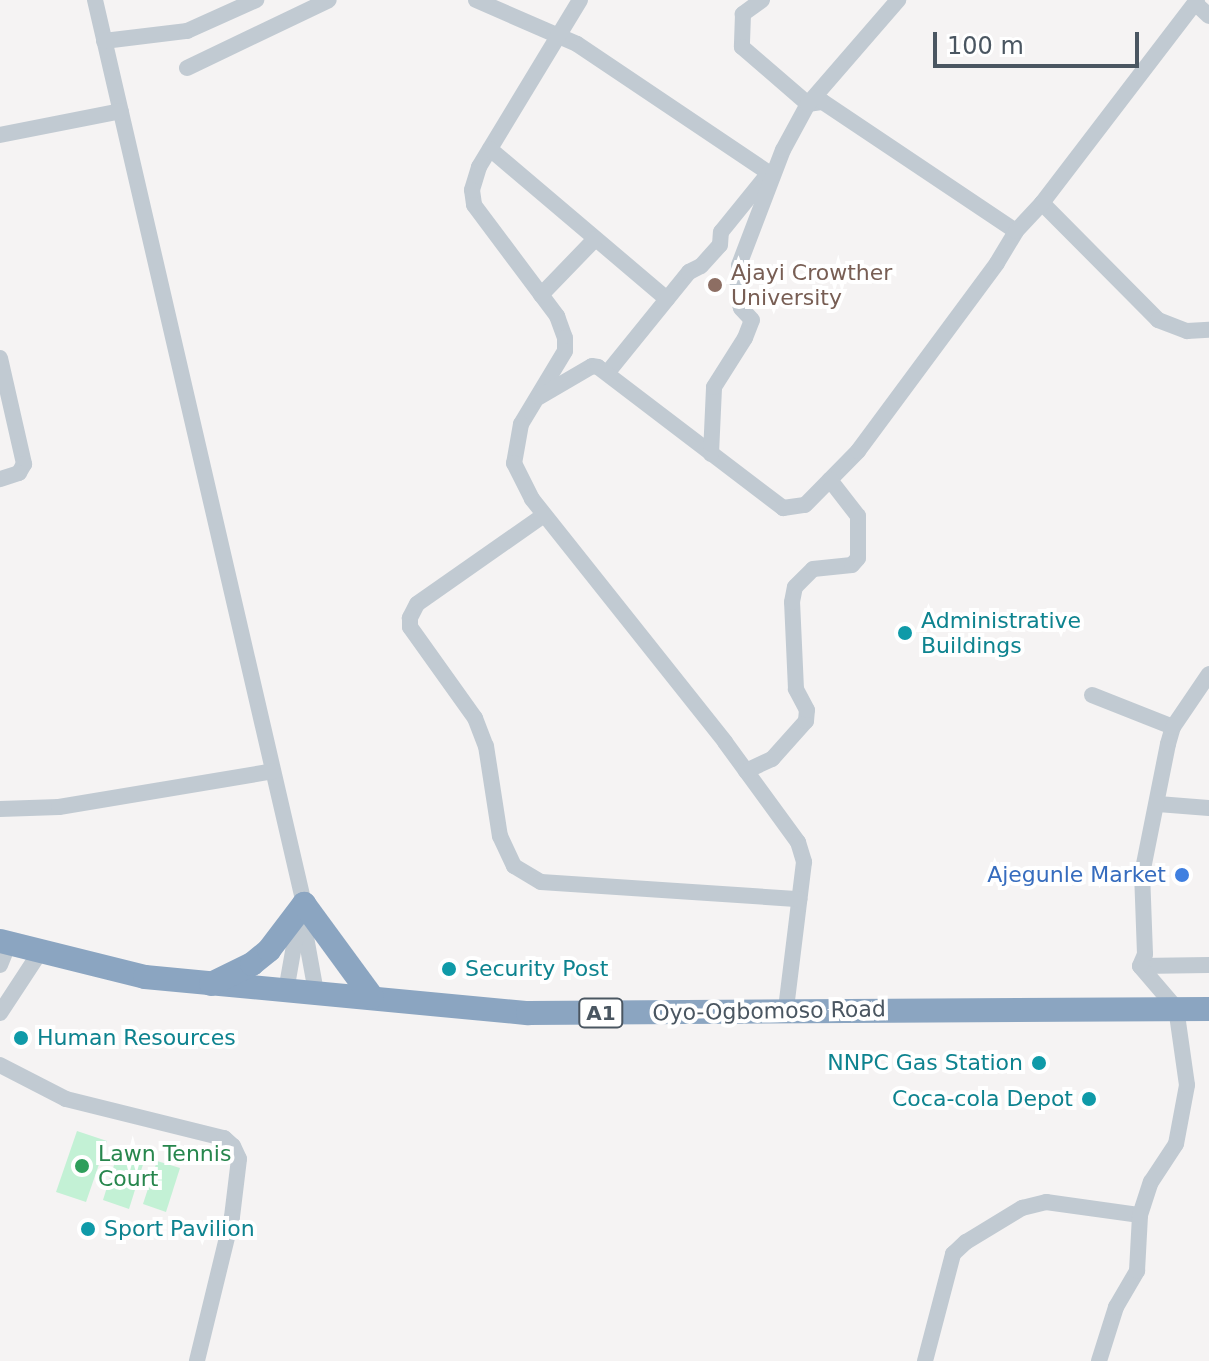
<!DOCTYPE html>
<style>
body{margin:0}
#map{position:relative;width:1209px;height:1361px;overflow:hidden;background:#f5f3f3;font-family:"DejaVu Sans",sans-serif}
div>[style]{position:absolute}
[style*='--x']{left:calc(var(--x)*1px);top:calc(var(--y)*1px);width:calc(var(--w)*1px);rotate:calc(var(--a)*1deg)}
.green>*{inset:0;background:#c3f1d5}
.minor>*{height:16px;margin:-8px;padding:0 8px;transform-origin:8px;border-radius:8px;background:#c1cad2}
.highway>*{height:24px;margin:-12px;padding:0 12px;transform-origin:12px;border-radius:12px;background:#8ba5c1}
.dots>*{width:22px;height:22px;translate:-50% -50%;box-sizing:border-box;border:4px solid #fff;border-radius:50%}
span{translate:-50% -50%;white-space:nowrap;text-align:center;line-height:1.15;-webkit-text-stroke:8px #fff;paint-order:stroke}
.shield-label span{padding:2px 6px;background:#fff;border:2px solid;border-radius:6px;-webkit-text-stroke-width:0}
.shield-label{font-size:20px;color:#4a5661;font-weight:700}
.education-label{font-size:22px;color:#785e54}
.left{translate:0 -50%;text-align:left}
.culture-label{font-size:22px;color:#0d838f}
.right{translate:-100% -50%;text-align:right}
.shop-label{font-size:22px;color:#366cbe}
.street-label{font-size:22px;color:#4a5661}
.leisure-label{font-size:22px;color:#27864d}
.scale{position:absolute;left:933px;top:32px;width:206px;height:36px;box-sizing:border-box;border:4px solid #4a5661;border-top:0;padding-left:10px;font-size:24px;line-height:28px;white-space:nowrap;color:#4a5661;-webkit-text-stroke:6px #fff;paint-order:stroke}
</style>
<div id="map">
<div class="green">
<div style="clip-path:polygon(77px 1131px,107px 1141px,86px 1202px,56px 1192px)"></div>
<div style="clip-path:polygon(119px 1149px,145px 1158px,129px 1209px,103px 1200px)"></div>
<div style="clip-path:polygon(157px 1161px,180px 1168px,166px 1212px,143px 1204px)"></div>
</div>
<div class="minor">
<div style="--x:95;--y:0;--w:928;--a:76.98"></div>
<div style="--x:304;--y:904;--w:22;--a:90"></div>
<div style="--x:304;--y:926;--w:67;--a:79.7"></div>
<div style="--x:476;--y:0;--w:110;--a:23.5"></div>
<div style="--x:577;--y:44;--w:235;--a:33.9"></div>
<div style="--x:580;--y:0;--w:195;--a:121.2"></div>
<div style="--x:479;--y:167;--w:24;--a:107"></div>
<div style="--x:472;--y:190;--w:15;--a:82"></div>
<div style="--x:474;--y:205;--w:139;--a:53.2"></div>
<div style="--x:557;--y:316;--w:23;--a:70"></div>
<div style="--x:565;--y:338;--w:13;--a:90"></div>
<div style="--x:565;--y:351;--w:85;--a:121.1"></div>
<div style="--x:521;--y:424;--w:40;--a:100"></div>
<div style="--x:514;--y:463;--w:40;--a:63.4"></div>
<div style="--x:532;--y:499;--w:310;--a:51.5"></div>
<div style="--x:725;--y:742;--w:124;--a:53.9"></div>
<div style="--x:798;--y:842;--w:21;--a:73"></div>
<div style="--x:804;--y:862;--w:148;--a:97"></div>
<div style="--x:762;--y:0;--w:24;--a:144"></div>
<div style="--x:743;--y:14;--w:33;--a:92"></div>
<div style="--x:742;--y:47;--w:87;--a:40.8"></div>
<div style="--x:808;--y:104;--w:15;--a:-8"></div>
<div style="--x:823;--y:102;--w:232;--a:33.8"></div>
<div style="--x:1195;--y:3;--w:19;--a:43"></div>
<div style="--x:104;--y:41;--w:84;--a:-6.9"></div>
<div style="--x:187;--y:31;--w:76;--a:-24.2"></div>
<div style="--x:187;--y:68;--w:157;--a:-25.6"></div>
<div style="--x:0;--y:135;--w:123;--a:-11.2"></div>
<div style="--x:490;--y:149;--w:232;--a:40.3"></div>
<div style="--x:1042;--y:203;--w:165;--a:45.2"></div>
<div style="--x:1158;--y:320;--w:31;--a:21"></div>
<div style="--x:1187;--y:331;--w:22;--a:-3"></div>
<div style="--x:541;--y:295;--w:78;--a:-46"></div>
<div style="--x:0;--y:358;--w:109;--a:77.2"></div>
<div style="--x:24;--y:464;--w:10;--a:119"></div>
<div style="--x:19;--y:473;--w:20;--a:162"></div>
<div style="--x:608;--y:372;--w:129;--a:-51"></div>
<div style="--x:689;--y:272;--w:13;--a:-27"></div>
<div style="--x:701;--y:266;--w:28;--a:-48"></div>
<div style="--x:720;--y:245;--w:13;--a:-86"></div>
<div style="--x:721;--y:232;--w:75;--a:-51"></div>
<div style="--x:539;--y:397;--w:61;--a:-30.3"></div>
<div style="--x:592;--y:366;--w:6;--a:9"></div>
<div style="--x:598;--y:367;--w:233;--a:37.3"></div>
<div style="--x:783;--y:508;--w:22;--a:-8"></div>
<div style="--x:805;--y:505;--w:76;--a:-45.5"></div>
<div style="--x:858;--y:451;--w:234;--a:-53.5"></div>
<div style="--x:997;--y:263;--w:37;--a:-59"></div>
<div style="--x:1016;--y:231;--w:38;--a:-47"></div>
<div style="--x:1042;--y:203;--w:255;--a:-52.6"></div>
<div style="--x:711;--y:454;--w:67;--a:-87.4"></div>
<div style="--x:714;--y:387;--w:58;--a:-57.7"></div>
<div style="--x:745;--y:338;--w:19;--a:-69"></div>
<div style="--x:752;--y:320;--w:16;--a:-133"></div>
<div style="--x:741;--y:308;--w:13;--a:-108"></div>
<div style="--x:737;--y:296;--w:31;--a:-86"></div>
<div style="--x:739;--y:265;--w:123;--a:-69.1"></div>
<div style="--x:783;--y:150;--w:52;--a:-61.5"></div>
<div style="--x:808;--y:104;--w:138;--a:-49.1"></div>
<div style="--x:544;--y:515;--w:155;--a:145"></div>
<div style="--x:417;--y:604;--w:16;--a:117"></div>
<div style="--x:410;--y:618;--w:9;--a:90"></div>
<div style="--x:410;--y:627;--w:112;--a:54.5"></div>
<div style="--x:475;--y:718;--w:30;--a:69"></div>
<div style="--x:486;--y:746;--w:91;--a:81.2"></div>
<div style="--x:500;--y:836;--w:33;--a:65"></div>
<div style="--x:514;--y:866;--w:31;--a:31"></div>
<div style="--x:541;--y:882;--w:259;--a:3.8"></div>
<div style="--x:1092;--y:695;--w:87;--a:21.6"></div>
<div style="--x:746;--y:771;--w:29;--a:-25"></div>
<div style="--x:772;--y:759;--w:51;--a:-48.2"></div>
<div style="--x:806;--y:721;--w:11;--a:-85"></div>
<div style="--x:807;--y:710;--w:24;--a:-118"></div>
<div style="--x:796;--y:689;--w:87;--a:-92.6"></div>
<div style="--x:792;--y:602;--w:15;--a:-79"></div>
<div style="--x:795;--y:587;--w:25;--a:-45"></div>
<div style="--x:813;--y:569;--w:39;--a:-6"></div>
<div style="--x:852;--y:565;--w:9;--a:-49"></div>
<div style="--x:858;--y:558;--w:42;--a:-90"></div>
<div style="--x:858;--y:516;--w:46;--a:-127.9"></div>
<div style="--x:1158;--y:804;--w:51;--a:4.5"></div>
<div style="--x:0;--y:809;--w:59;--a:-1.9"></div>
<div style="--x:59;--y:807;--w:217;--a:-9.5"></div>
<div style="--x:0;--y:965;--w:24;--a:-68"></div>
<div style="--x:1140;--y:966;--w:69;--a:-0.8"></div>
<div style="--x:286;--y:991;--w:52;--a:-80"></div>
<div style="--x:295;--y:940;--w:17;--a:-57"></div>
<div style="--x:0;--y:1013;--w:73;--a:-56.7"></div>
<div style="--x:0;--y:1065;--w:74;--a:27.3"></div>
<div style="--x:66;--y:1099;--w:163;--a:13.9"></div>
<div style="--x:224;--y:1138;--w:12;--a:42"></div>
<div style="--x:233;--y:1146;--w:14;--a:65"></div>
<div style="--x:239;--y:1159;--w:58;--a:96.9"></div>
<div style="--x:232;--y:1217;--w:148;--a:103.7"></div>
<div style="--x:925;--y:1361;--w:111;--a:-75.3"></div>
<div style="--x:953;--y:1254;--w:18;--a:-43"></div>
<div style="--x:966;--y:1242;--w:66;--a:-31.3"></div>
<div style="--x:1022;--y:1208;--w:25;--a:-14"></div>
<div style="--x:1046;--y:1202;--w:95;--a:7.9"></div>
<div style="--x:1099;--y:1361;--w:57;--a:-72.5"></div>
<div style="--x:1116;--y:1307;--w:42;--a:-59.7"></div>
<div style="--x:1137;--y:1271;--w:56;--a:-86.9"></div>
<div style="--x:1140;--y:1215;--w:35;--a:-72"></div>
<div style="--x:1151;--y:1182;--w:45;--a:-56.7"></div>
<div style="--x:1176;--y:1144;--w:60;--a:-79.4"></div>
<div style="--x:1187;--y:1085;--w:78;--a:-98.1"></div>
<div style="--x:1176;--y:1008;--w:55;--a:-130.6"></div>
<div style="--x:1140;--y:966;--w:13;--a:-67"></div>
<div style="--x:1145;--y:954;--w:80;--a:-92.1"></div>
<div style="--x:1142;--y:874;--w:133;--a:-78.7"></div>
<div style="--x:1168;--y:744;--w:18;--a:-74"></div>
<div style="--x:1173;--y:727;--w:64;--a:-55.8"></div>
</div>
<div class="highway">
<div style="--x:0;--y:941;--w:149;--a:13.9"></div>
<div style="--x:145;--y:977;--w:385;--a:5.4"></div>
<div style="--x:528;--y:1013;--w:681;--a:-0.34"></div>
<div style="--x:211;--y:984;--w:46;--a:-26"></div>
<div style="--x:252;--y:964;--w:22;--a:-39"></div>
<div style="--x:269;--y:950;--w:58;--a:-52.7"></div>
<div style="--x:304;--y:904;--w:115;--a:53.8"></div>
</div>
<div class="dots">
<div style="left:715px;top:285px;background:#8d6e63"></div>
<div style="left:905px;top:633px;background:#0f9aa8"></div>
<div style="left:1182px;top:875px;background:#3f7fe0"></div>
<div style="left:449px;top:969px;background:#0f9aa8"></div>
<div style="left:21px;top:1038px;background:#0f9aa8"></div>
<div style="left:1039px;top:1063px;background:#0f9aa8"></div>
<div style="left:1089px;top:1099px;background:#0f9aa8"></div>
<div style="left:82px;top:1166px;background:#2e9e5b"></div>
<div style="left:88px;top:1229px;background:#0f9aa8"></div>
</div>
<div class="shield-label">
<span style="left:601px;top:1013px">A1</span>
</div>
<div class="education-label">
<span class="left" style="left:731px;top:285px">Ajayi Crowther<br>University</span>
</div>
<div class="culture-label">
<span class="left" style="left:921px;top:633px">Administrative<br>Buildings</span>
<span class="left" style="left:465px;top:969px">Security Post</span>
<span class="left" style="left:37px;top:1038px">Human Resources</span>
<span class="right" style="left:1023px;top:1063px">NNPC Gas Station</span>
<span class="right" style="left:1073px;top:1099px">Coca-cola Depot</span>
<span class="left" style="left:104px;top:1229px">Sport Pavilion</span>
</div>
<div class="shop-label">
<span class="right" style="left:1166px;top:875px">Ajegunle Market</span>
</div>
<div class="street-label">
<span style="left:769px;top:1011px;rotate:-1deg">Oyo-Ogbomoso Road</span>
</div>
<div class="leisure-label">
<span class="left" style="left:98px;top:1166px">Lawn Tennis<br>Court</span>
</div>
<div class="scale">100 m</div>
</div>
